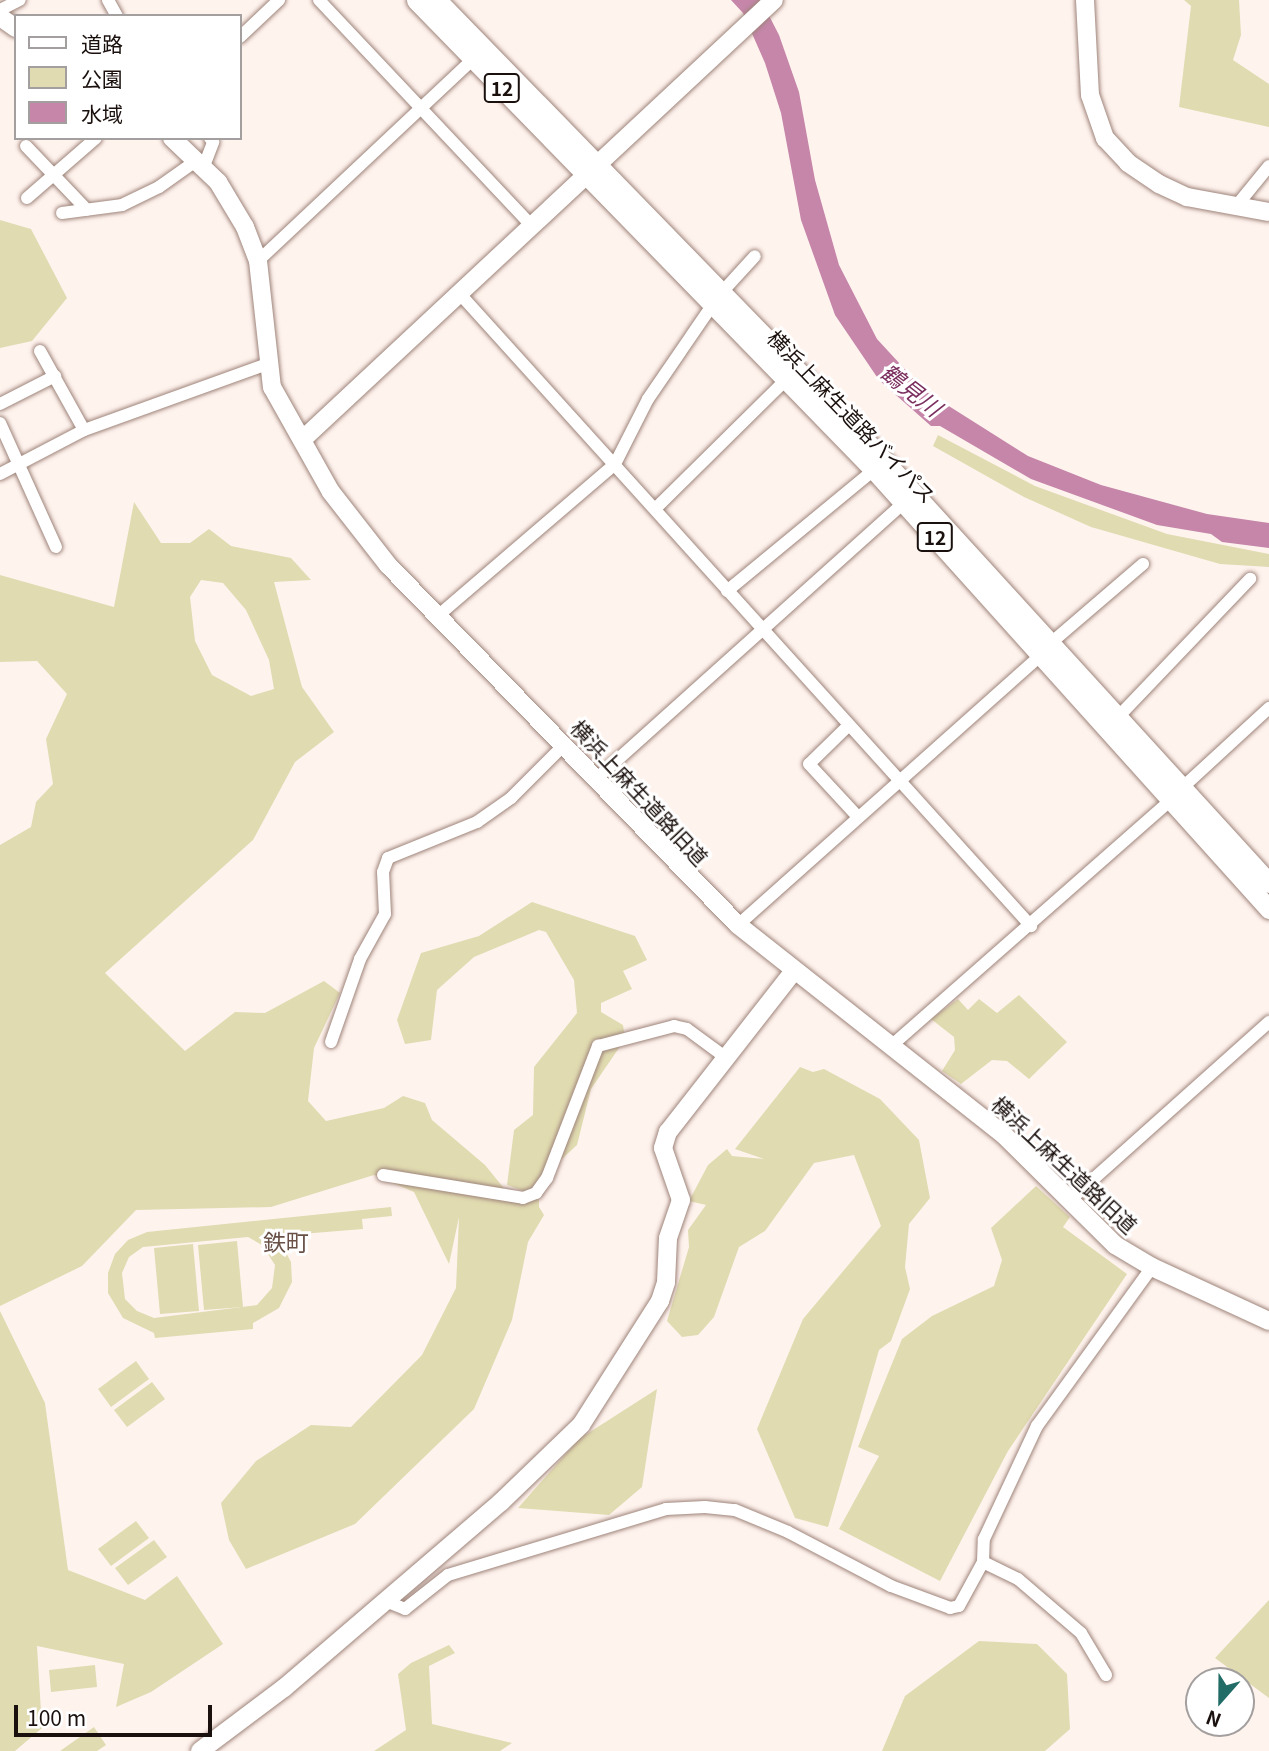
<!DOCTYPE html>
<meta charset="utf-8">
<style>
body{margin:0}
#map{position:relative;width:1269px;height:1751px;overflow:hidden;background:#fff3ee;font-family:Georgia,"Noto Sans JP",serif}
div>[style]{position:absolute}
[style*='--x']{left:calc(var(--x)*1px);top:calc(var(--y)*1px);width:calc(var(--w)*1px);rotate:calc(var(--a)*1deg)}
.green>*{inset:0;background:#e1dbb1}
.water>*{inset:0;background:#c586aa}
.roads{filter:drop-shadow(0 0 2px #9e847a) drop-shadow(0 0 2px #9e847a)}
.street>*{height:12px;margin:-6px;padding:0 6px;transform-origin:6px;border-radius:6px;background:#fff}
.secondary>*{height:18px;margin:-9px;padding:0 9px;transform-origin:9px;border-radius:9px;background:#fff}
.primary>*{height:19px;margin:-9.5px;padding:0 9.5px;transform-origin:9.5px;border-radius:9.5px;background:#fff}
span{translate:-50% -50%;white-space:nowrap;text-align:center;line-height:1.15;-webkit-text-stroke:6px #fff;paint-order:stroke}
.shield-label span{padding:2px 5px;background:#fff;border:2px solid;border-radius:5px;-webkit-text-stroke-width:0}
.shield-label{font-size:19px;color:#1a100d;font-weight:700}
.street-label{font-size:21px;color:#1a100d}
.water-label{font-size:23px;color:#7b2f5f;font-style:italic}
.neighbourhood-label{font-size:23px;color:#695148}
.legend{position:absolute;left:14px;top:14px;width:228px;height:126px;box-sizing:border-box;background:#fff;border:2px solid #a39f9e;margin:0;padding:9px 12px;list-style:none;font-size:21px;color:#1a100d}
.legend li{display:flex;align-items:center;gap:14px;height:35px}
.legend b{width:35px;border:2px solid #a39f9e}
.north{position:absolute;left:1185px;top:1667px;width:70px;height:70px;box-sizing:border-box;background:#fff;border:2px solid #a39f9e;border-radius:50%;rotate:201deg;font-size:19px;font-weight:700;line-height:28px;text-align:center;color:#1a100d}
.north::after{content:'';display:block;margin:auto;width:24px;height:32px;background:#226c67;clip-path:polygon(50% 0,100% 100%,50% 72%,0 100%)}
.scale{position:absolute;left:14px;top:1705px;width:198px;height:32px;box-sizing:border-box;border:4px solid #1a100d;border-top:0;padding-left:9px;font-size:21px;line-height:24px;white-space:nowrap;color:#1a100d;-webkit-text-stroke:5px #fff;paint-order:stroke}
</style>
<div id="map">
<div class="green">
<div style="clip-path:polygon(1184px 0,1239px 0,1241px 35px,1233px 60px,1269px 84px,1269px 127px,1179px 107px,1191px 6px)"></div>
<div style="clip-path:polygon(0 220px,31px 229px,67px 298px,32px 341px,0 348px)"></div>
<div style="clip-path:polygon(938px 435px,1035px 486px,1167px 534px,1269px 554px,1269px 567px,1220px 564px,1091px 527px,1024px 497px,933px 446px)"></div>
<div style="clip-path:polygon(evenodd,134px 502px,161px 543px,190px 543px,209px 529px,231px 546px,291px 558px,311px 580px,274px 582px,302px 687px,334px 732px,295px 762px,253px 840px,105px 973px,185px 1051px,235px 1012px,265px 1013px,324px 981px,340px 993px,314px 1048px,308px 1101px,326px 1121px,384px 1108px,403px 1096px,425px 1103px,432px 1120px,485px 1165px,507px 1192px,487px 1200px,526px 1192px,507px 1185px,514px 1130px,533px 1115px,534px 1067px,577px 1013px,574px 980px,546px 932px,539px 930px,474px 957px,437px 990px,431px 1040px,405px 1044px,397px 1020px,421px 953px,479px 936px,532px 902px,635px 936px,647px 960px,623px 971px,632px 989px,601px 1003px,601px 1012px,623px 1025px,625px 1039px,591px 1089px,577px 1145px,539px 1180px,539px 1207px,544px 1215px,528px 1242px,512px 1320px,474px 1409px,355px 1524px,246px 1569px,229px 1540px,221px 1503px,256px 1461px,311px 1425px,351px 1427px,422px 1355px,456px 1288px,459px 1217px,449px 1264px,414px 1192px,374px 1175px,271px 1207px,136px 1210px,82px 1266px,0 1306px,0 845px,31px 827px,36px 802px,53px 784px,46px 739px,67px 694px,37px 661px,0 662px,0 575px,114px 607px,134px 502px,201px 580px,223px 583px,246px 610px,269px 660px,274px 689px,251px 696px,212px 675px,195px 641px,190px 597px,201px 580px)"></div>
<div style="clip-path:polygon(1019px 995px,1067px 1042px,1029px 1079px,1007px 1061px,992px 1060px,961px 1084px,942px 1071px,955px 1050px,954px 1037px,931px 1019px,958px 999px,968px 1010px,979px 999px,997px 1013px)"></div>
<div style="clip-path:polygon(800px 1067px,813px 1072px,824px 1069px,880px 1099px,919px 1140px,930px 1198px,909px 1224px,905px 1267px,910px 1289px,891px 1341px,879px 1350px,828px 1527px,795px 1518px,757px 1429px,803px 1319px,881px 1226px,854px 1155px,814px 1163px,765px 1231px,739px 1247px,714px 1317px,698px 1335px,682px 1337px,667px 1321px,689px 1247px,688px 1230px,706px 1205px,689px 1201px,708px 1165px,727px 1149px,732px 1156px,764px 1159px,735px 1149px)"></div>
<div style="clip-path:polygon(1036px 1186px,1070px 1217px,1063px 1227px,1127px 1274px,1008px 1451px,940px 1581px,839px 1529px,879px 1456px,858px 1447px,902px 1339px,932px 1316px,994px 1286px,1002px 1260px,991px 1228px)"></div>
<div style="clip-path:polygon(evenodd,391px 1207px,392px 1216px,362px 1219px,363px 1229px,277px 1236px,291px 1262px,292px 1282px,279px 1308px,253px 1323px,253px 1329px,155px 1338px,154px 1333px,123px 1318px,108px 1293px,108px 1273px,115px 1254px,128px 1240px,147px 1232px,391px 1207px,248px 1237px,262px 1245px,275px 1265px,272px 1288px,257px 1305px,154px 1318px,137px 1311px,125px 1299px,122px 1273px,129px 1257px,143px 1247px,248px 1237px)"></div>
<div style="clip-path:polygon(237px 1241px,243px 1307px,204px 1310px,198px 1245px)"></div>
<div style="clip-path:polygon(193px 1244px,199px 1311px,160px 1314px,154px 1248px)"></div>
<div style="clip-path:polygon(0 1311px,45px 1403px,68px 1570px,145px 1600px,177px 1576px,223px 1644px,151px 1692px,116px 1707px,124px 1664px,37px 1646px,42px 1728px,15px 1751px,0 1751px)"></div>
<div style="clip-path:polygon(136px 1361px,149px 1379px,111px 1407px,98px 1389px)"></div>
<div style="clip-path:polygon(152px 1382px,165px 1399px,127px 1427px,114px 1410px)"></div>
<div style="clip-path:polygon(657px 1389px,642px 1487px,609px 1515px,518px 1508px,579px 1439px)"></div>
<div style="clip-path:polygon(136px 1521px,149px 1538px,111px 1566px,98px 1549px)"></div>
<div style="clip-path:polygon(154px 1540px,167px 1557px,128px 1585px,115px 1568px)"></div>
<div style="clip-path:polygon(1269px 1600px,1269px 1698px,1215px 1658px)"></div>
<div style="clip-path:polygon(979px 1641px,1037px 1644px,1067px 1674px,1070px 1729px,1045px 1751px,882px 1751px,905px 1696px)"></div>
<div style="clip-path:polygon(449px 1645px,455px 1653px,429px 1666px,432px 1724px,512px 1743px,500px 1751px,374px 1751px,406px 1730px,398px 1674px,411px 1663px)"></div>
<div style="clip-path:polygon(95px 1665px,97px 1687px,51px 1692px,49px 1670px)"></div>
<div style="clip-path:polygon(94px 1727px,106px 1745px,97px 1751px,60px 1751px)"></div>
</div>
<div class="water">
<div style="clip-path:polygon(731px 0,761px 0,779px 35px,799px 92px,815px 180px,839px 265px,877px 339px,925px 391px,1028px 456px,1101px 485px,1207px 514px,1269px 523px,1269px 548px,1222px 542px,1211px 534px,1157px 525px,1031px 479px,940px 426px,931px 426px,879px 380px,835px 315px,801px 220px,781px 113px,765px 63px,743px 13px)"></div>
</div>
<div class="roads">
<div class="street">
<div style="--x:108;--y:0;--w:18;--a:61"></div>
<div style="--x:319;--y:0;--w:312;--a:46.7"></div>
<div style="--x:0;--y:10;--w:22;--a:-27"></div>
<div style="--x:240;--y:37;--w:54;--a:-43.5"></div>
<div style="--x:26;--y:146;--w:88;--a:46.4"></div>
<div style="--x:204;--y:166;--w:26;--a:-69"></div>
<div style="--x:213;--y:142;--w:5;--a:-127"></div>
<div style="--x:27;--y:198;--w:91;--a:-41"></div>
<div style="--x:1238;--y:204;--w:49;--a:-50.8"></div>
<div style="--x:62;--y:213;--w:61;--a:-7.6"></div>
<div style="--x:122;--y:205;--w:41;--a:-25.9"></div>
<div style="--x:159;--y:187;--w:47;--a:-35.4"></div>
<div style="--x:258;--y:261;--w:295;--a:-43.2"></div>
<div style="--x:723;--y:291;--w:47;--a:-47.6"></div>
<div style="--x:460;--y:294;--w:852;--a:47.9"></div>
<div style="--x:40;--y:351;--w:90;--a:60.9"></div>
<div style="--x:0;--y:404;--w:62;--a:-27"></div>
<div style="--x:0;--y:423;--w:136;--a:65.7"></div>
<div style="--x:0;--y:474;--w:95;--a:-27.6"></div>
<div style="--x:84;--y:430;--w:195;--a:-19.8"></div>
<div style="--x:655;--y:509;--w:185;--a:-44.6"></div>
<div style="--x:727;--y:591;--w:190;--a:-39.5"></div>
<div style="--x:440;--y:614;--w:230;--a:-40.6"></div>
<div style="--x:615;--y:464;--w:73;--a:-63.1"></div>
<div style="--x:648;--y:399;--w:115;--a:-55.6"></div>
<div style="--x:1052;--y:642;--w:120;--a:-40.6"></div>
<div style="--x:1119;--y:716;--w:190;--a:-46.3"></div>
<div style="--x:848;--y:726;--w:54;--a:135.7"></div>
<div style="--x:809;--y:764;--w:72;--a:47.2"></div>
<div style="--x:596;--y:779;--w:414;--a:-41.9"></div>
<div style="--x:1183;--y:787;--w:117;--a:-42.6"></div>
<div style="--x:738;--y:925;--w:407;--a:-41.7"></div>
<div style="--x:331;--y:1042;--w:88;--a:-70.7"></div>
<div style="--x:360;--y:959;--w:51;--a:-60.9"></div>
<div style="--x:385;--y:914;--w:42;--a:-92.7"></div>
<div style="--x:383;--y:872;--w:15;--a:-70"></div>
<div style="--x:388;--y:858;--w:96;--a:-22"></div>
<div style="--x:477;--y:822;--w:42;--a:-35.2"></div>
<div style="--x:511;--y:798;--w:76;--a:-45"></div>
<div style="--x:891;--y:1046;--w:373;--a:-41.3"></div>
<div style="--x:383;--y:1175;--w:142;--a:9.3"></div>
<div style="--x:523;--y:1198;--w:14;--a:-21"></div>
<div style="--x:536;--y:1193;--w:19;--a:-54"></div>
<div style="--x:547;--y:1178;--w:142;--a:-68.9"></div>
<div style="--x:598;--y:1046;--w:79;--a:-14.7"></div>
<div style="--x:674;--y:1026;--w:13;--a:13"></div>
<div style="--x:687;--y:1029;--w:47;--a:36.4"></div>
<div style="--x:1071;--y:1199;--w:266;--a:-41.8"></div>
<div style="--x:983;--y:1562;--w:39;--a:26"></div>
<div style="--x:1018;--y:1579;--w:83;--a:40.6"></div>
<div style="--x:1081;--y:1633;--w:49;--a:59.2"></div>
<div style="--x:383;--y:1600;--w:24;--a:22"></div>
<div style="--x:405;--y:1609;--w:55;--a:-38.3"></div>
<div style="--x:448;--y:1575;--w:228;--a:-16.8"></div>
<div style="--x:666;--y:1509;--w:39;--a:-3"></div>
<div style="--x:705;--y:1507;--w:30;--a:6"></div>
<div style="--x:735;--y:1510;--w:57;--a:22.5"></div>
<div style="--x:788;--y:1532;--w:116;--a:27.7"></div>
<div style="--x:891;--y:1586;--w:63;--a:20.4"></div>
<div style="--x:950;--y:1608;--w:9;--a:-13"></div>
<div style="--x:959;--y:1606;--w:50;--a:-61.4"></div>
<div style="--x:983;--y:1562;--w:23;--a:-88"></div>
<div style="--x:984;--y:1539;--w:125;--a:-64.9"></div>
<div style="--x:1037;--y:1426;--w:196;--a:-54.1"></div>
</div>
<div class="secondary">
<div style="--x:1085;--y:0;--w:95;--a:87"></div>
<div style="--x:1090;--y:95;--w:46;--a:70.8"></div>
<div style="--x:1105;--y:138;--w:34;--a:47"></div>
<div style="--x:1128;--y:163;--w:37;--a:34"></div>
<div style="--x:1159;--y:184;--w:31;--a:25"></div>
<div style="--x:1187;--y:197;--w:83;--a:10.4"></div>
<div style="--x:0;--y:17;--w:19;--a:35"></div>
<div style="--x:172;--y:138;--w:64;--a:43.7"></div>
<div style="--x:218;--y:182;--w:52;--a:59"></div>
<div style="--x:245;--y:227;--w:36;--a:69"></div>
<div style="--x:258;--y:261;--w:127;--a:83.7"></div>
<div style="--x:272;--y:387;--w:120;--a:60.7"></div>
<div style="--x:331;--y:492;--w:93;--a:52"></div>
<div style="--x:388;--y:565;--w:502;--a:45.81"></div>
<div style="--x:738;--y:925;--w:339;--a:38.3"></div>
<div style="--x:1004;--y:1135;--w:156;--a:44.7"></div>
<div style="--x:1115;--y:1245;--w:43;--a:30.7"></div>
<div style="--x:1152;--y:1267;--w:129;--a:24.8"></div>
<div style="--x:302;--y:440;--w:645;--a:-42.99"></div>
<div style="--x:200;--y:1751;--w:105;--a:-36.9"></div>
<div style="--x:284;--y:1688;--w:286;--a:-40.6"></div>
<div style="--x:501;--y:1502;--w:111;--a:-43.9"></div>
<div style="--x:581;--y:1425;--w:147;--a:-57.5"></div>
<div style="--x:660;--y:1301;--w:20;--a:-72"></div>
<div style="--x:666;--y:1282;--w:44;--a:-87.4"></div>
<div style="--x:668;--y:1238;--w:40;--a:-71.1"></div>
<div style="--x:681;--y:1200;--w:55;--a:-109.1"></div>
<div style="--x:663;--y:1148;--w:17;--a:-73"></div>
<div style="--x:668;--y:1132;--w:203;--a:-52"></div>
</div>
<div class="primary">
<div style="--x:416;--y:0;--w:656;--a:45.74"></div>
<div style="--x:874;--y:470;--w:591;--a:48.02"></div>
<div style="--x:437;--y:0;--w:612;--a:45.79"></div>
<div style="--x:864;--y:439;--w:601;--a:47.63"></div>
</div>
</div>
<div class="shield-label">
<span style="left:502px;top:88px">12</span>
<span style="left:935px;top:537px">12</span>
</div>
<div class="street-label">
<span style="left:852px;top:416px;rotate:46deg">横浜上麻生道路バイパス</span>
<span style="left:640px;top:792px;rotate:47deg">横浜上麻生道路旧道</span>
<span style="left:1065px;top:1164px;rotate:43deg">横浜上麻生道路旧道</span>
</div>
<div class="water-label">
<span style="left:912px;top:389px;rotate:38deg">鶴見川</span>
</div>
<div class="neighbourhood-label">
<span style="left:286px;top:1241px">鉄町</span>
</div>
<ul class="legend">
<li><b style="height:9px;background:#fff"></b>道路</li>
<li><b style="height:19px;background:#e1dbb1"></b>公園</li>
<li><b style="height:19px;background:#c586aa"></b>水域</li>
</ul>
<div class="north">N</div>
<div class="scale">100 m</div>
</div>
